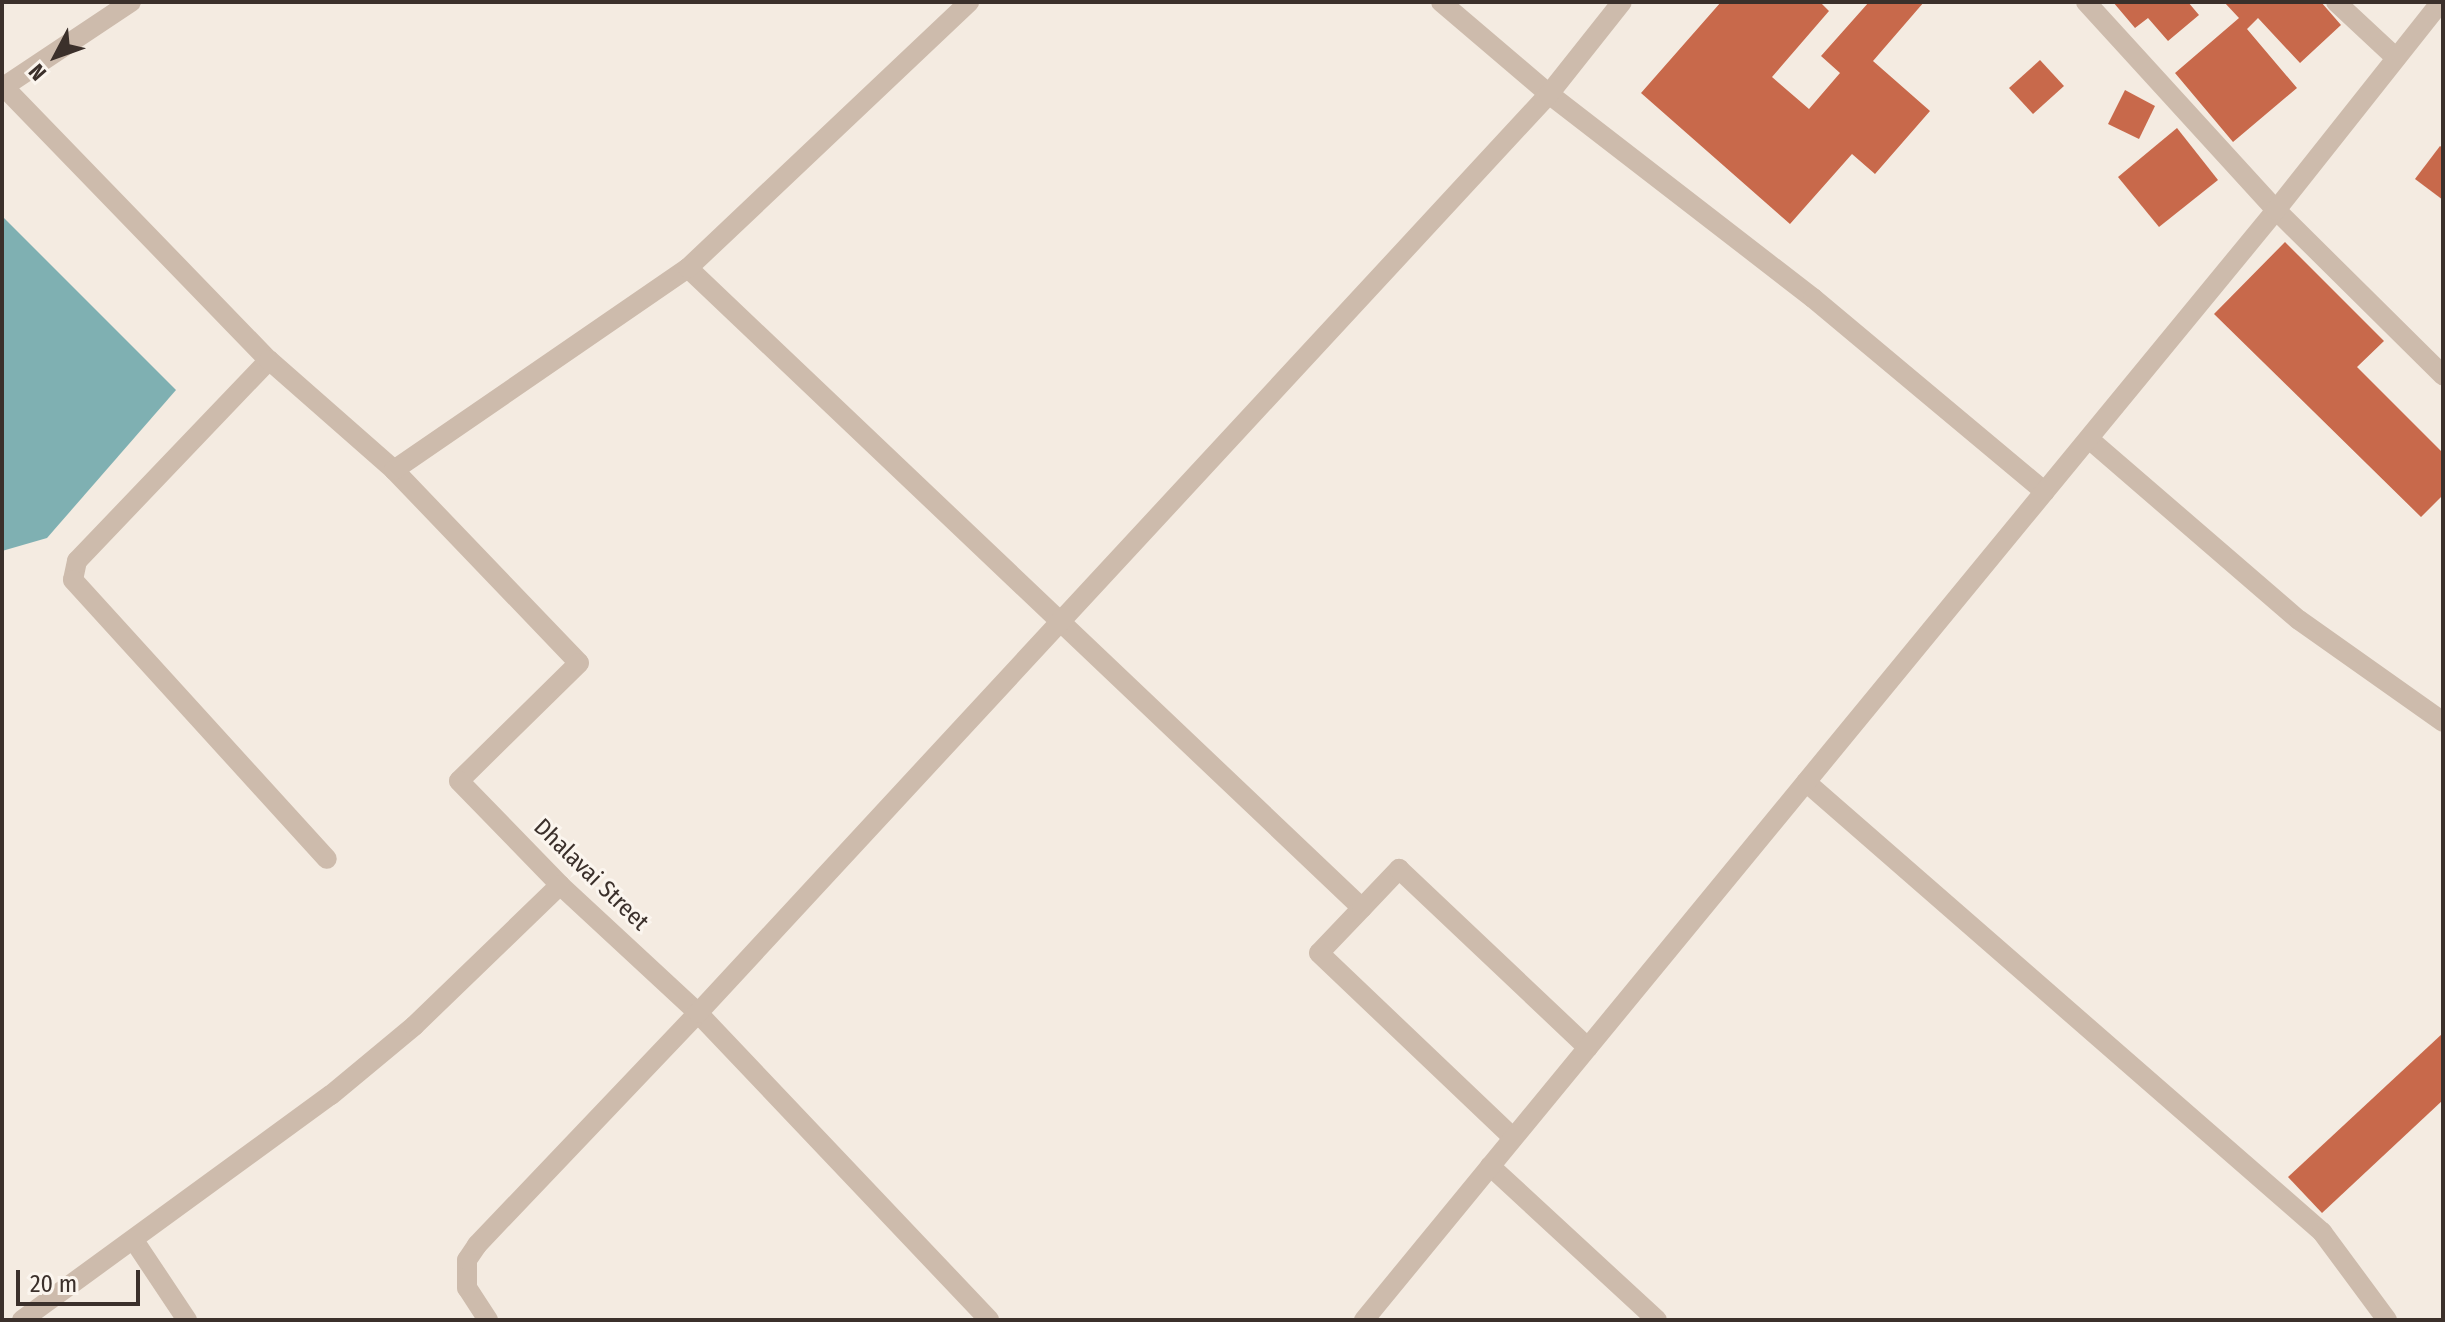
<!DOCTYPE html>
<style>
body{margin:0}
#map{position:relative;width:2445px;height:1322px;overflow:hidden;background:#f4ebe1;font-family:"Fira Sans Condensed",sans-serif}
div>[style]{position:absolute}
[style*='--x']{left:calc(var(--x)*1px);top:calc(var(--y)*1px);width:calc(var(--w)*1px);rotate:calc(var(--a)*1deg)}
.water>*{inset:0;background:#7fb0b2}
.building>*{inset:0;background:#c8694b}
.lane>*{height:20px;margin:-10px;padding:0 10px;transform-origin:10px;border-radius:10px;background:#cdbbac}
.street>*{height:20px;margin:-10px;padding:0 10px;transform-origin:10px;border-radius:10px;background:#cdbbac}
span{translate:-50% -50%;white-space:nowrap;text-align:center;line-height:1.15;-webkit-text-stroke:6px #fbf5ee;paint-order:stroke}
.street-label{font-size:24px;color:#3b302b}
.frame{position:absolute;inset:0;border:4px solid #3b302b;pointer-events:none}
.north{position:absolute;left:16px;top:16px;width:80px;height:80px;-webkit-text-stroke:6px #fbf5ee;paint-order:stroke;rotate:229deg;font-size:22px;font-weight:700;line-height:32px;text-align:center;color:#3b302b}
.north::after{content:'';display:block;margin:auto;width:28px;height:36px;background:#3b302b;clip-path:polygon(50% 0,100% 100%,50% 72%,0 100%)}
.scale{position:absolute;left:16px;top:1270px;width:124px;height:36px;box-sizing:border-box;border:4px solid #3b302b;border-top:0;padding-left:10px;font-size:24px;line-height:28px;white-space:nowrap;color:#3b302b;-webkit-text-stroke:6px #fbf5ee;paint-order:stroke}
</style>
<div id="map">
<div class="water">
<div style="clip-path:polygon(2px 216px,176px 390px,47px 538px,2px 551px)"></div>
</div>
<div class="building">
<div style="clip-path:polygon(1721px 2px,1820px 2px,1829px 11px,1772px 77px,1809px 109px,1840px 73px,1821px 56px,1869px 2px,1924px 2px,1873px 61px,1930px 111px,1875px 174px,1852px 154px,1790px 224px,1641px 93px)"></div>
<div style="clip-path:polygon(2113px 2px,2188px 2px,2199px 15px,2168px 41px,2148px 18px,2135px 28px)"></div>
<div style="clip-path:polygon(2224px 2px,2321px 2px,2341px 25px,2300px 63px,2258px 18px,2247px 29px,2297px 88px,2233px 142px,2175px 73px,2239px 18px)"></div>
<div style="clip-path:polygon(2040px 60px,2064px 86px,2033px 114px,2009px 88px)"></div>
<div style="clip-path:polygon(2125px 90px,2155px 106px,2139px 139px,2108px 124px)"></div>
<div style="clip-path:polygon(2177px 128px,2218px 180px,2159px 227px,2118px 177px)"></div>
<div style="clip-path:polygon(2440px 146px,2443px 148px,2443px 200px,2415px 179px)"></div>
<div style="clip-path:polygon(2285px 242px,2384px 341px,2357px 367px,2443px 453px,2443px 495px,2421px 517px,2214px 314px)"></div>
<div style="clip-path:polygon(2443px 1033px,2443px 1100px,2322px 1213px,2288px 1177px)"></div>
</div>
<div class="lane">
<div style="--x:269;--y:360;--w:278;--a:133.7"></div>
<div style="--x:77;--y:561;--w:19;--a:102"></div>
<div style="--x:73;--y:580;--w:377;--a:47.7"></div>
</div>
<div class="street">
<div style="--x:1441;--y:2;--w:142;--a:40.4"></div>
<div style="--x:1549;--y:94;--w:334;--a:37.7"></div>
<div style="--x:1813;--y:298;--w:302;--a:39.9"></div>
<div style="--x:2086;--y:2;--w:282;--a:47.6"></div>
<div style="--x:2276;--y:210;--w:235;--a:44.7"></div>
<div style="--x:2336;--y:2;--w:82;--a:43"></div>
<div style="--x:4;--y:87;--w:380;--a:45.9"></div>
<div style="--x:269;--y:360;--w:167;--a:41.3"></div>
<div style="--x:394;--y:470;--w:267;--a:46.2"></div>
<div style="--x:579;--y:663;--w:168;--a:135.5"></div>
<div style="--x:459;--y:781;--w:145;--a:45.8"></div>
<div style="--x:560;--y:885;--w:188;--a:42.8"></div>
<div style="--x:698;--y:1013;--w:423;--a:46.5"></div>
<div style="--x:2;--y:88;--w:155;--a:-33.7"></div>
<div style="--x:688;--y:268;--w:929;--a:43.52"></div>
<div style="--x:1362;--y:908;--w:62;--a:133.7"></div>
<div style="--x:1319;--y:953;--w:268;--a:43.6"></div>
<div style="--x:2089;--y:439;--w:277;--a:40.8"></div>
<div style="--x:2299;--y:620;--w:176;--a:35.3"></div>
<div style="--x:394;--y:470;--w:357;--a:-34.5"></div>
<div style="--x:688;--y:268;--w:387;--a:-43.4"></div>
<div style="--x:1806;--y:782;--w:685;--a:41.09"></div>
<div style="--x:2322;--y:1232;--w:109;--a:53.5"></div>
<div style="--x:1362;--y:908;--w:54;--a:-46.5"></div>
<div style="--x:1399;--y:869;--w:260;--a:43.4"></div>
<div style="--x:1490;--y:1166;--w:227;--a:42.7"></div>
<div style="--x:135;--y:1242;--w:94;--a:56.3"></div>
<div style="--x:22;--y:1320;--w:382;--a:-36.1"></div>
<div style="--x:331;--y:1095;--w:108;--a:-39.7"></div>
<div style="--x:414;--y:1026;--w:203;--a:-44"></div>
<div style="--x:488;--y:1320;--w:38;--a:-123"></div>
<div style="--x:467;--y:1288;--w:28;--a:-90"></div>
<div style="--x:467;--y:1260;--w:18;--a:-56"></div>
<div style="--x:477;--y:1245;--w:320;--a:-46.4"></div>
<div style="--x:698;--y:1013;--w:1253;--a:-47.2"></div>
<div style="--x:1549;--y:94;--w:117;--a:-51.6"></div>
<div style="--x:1364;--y:1320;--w:1437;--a:-50.59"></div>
<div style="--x:2276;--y:210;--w:265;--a:-51.6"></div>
</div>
<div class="street-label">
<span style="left:591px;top:875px;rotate:44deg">Dhalavai Street</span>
</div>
<div class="frame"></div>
<div class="north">N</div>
<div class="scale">20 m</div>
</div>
